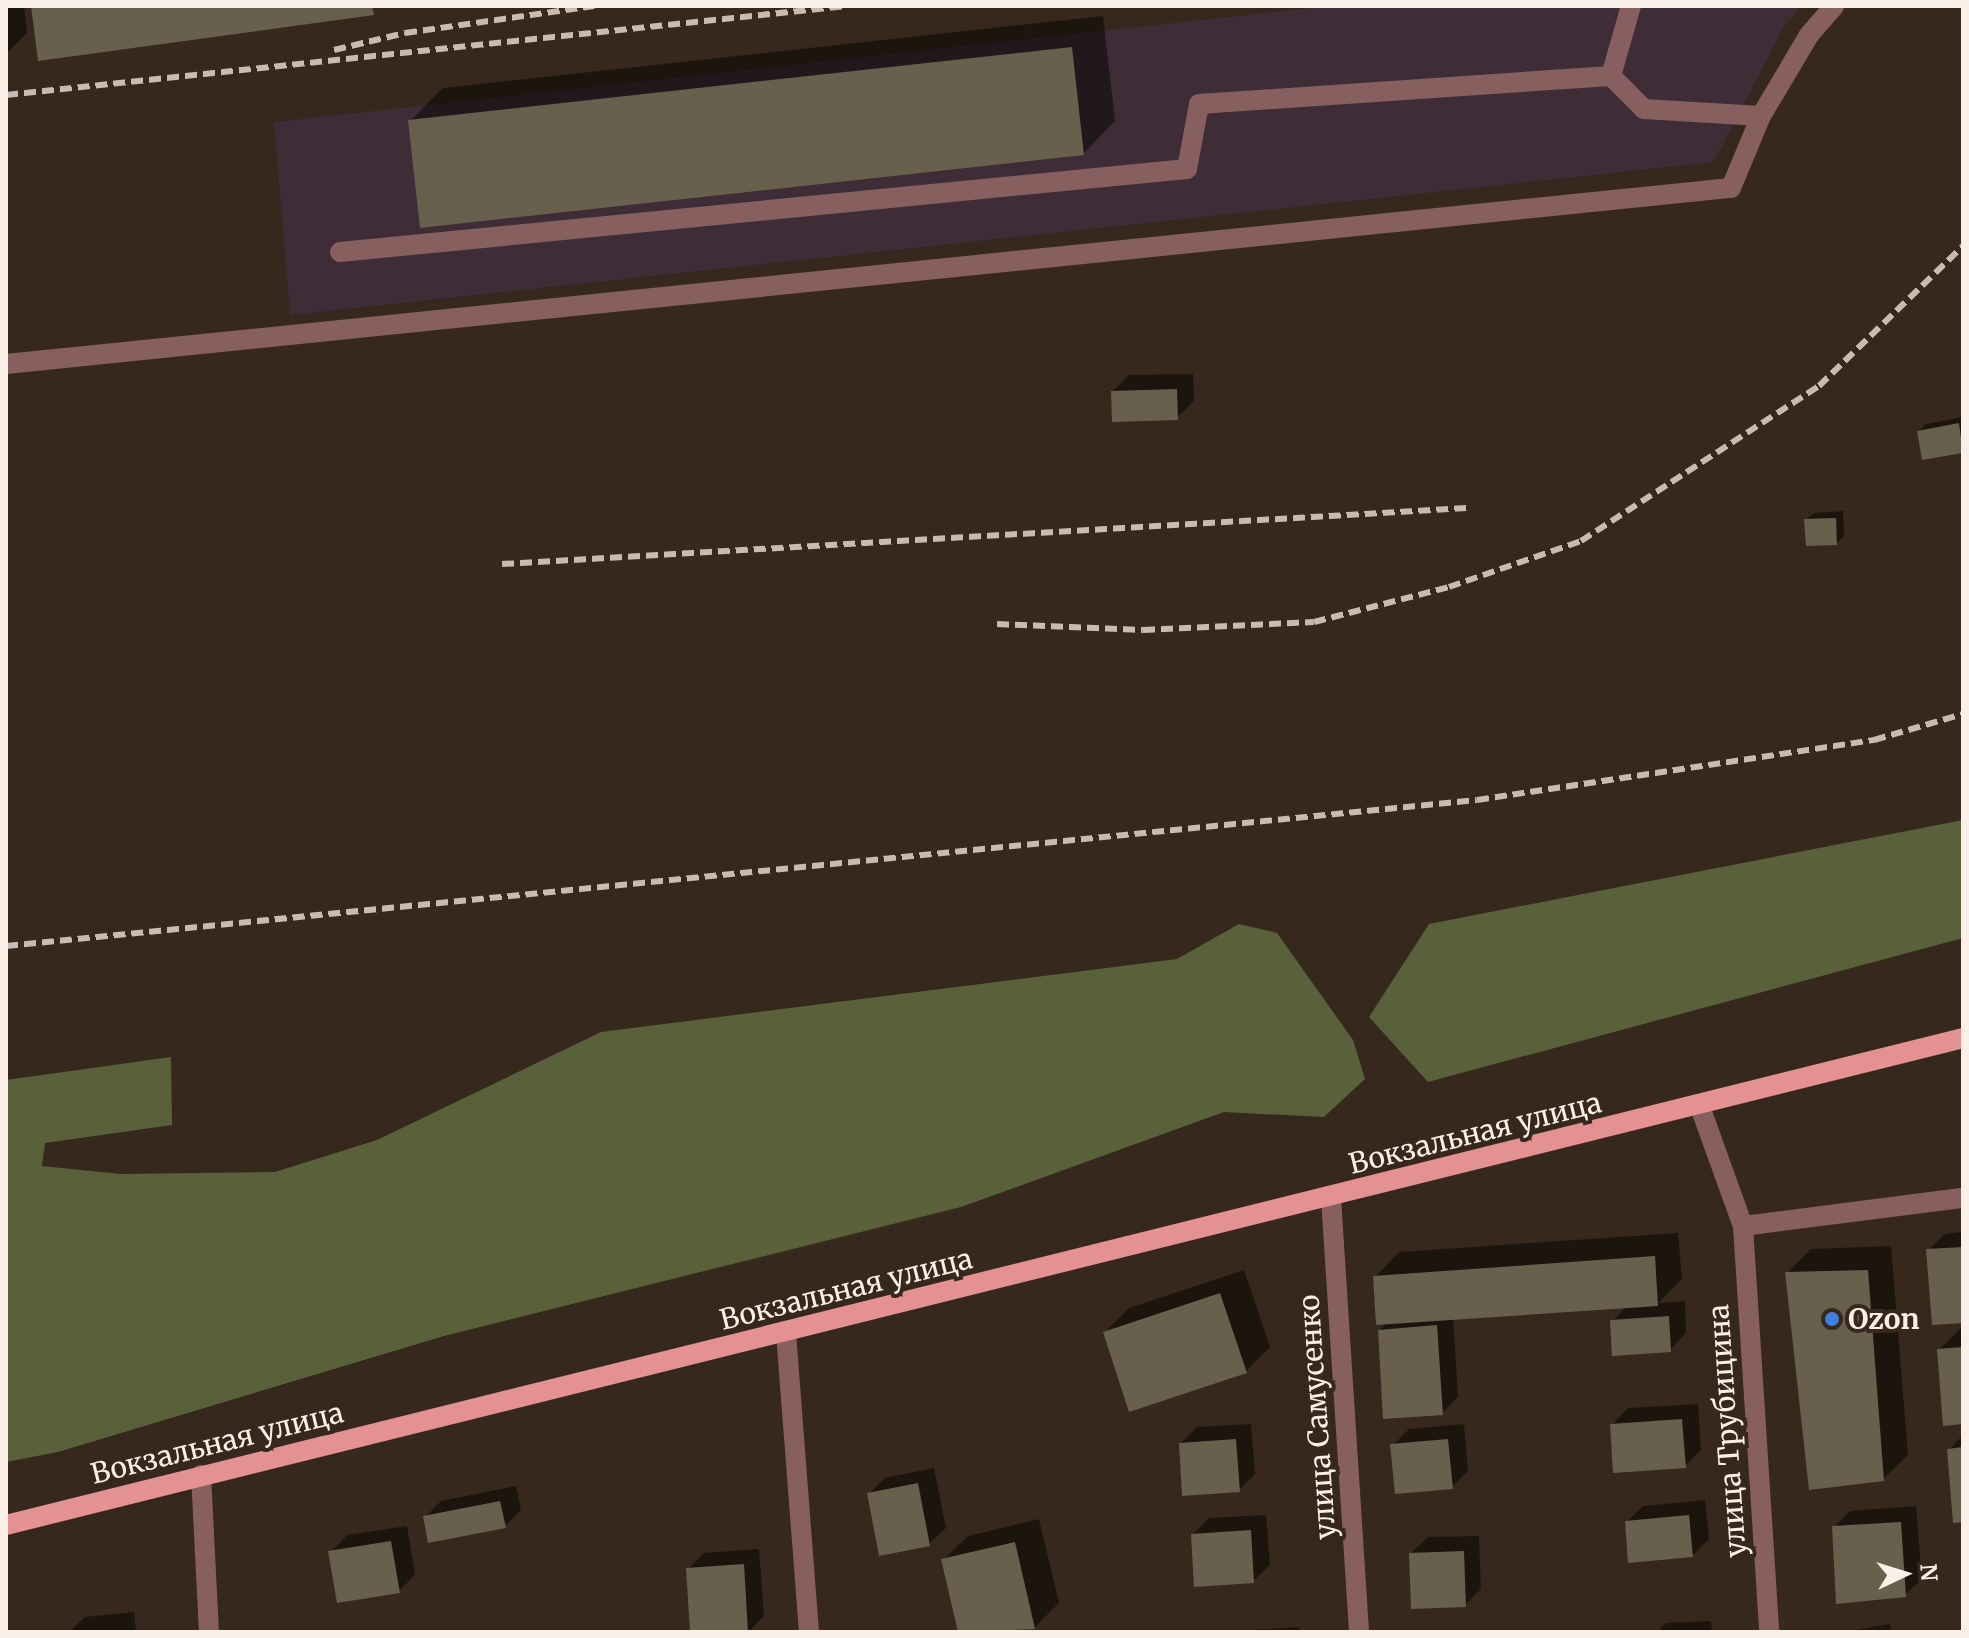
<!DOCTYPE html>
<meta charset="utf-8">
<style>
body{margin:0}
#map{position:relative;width:1969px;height:1638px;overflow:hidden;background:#36281c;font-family:Merriweather,serif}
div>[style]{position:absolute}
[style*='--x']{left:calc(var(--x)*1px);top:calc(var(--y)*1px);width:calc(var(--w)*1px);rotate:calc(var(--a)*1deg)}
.industrial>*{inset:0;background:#3e2d36}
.forest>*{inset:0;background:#59613b}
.shadow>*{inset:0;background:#0007}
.building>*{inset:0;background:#695f4d}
.path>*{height:5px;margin-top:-2.5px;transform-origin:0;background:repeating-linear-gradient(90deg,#7a6e63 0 4px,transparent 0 8px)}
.minor>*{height:20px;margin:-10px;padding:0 10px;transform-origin:10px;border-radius:10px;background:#885f5f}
.major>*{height:20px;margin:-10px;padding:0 10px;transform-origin:10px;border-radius:10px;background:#e39191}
.rail>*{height:6px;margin-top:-3px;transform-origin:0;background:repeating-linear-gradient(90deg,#c7bcb3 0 12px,transparent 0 18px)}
.dots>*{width:22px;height:22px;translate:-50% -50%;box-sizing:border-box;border:4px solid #36281c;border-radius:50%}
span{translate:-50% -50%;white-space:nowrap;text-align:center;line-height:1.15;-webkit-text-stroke:8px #36281c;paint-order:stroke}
.street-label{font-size:28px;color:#faf0e8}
.poi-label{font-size:28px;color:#faf0e8;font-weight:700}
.left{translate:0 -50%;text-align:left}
.frame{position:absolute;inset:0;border:8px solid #faf0e8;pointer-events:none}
.north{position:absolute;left:1865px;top:1534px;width:80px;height:80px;-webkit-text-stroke:6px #36281c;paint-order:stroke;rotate:86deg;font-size:22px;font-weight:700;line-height:32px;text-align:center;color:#faf0e8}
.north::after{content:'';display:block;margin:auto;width:28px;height:36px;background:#faf0e8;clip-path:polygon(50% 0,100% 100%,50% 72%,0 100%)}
</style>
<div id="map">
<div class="industrial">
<div style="clip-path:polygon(1328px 6px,1802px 6px,1784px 26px,1714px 162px,290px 315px,274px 122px)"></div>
</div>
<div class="forest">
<div style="clip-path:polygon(1963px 820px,1963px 938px,1428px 1082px,1369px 1017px,1429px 924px)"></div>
<div style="clip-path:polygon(1239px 924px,1277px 933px,1353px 1040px,1365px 1079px,1324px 1117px,1224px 1112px,961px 1207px,444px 1336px,58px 1452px,6px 1462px,6px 1080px,171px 1057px,172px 1125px,45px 1143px,42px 1166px,121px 1174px,275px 1172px,377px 1140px,601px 1032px,1177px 959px)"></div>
</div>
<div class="shadow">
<div style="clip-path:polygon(6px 6px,24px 6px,27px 33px,6px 54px)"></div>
<div style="clip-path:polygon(1103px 16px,1115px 121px,1083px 154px,411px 120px,443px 88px)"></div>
<div style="clip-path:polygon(1193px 374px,1194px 401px,1177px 418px,1113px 391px,1129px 375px)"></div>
<div style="clip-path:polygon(1963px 417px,1963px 451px,1924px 458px,1919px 431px,1926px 424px)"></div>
<div style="clip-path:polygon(1843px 511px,1844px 536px,1837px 543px,1806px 520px,1814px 513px)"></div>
<div style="clip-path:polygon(1963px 1232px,1963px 1321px,1928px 1250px,1945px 1234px)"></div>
<div style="clip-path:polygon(1678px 1233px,1682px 1279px,1658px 1303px,1685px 1301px,1686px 1333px,1670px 1350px,1612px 1321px,1627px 1306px,1453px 1318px,1458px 1397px,1442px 1413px,1380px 1330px,1387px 1323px,1375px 1277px,1399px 1252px)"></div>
<div style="clip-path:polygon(1891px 1246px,1908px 1455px,1883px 1479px,1787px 1273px,1811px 1249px)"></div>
<div style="clip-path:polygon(1244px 1270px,1270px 1347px,1246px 1371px,1105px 1332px,1129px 1308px)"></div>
<div style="clip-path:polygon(1963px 1326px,1963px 1422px,1940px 1349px)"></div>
<div style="clip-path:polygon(1698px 1404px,1701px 1450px,1685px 1466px,1612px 1425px,1628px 1408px)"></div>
<div style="clip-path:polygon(1251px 1424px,1255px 1474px,1239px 1490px,1181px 1443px,1197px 1427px)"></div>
<div style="clip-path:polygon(1464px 1424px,1468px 1471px,1452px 1487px,1393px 1445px,1409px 1429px)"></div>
<div style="clip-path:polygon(1963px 1435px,1963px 1520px,1949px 1450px)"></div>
<div style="clip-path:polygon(934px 1468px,946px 1528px,929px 1544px,869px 1494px,885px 1478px)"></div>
<div style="clip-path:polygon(516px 1486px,521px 1510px,505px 1526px,425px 1517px,441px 1501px)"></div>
<div style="clip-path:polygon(1705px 1500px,1709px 1539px,1692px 1556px,1627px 1522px,1643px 1506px)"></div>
<div style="clip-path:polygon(1916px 1506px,1922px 1579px,1905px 1595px,1834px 1527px,1850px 1511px)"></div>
<div style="clip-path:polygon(1266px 1515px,1270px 1565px,1253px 1581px,1193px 1534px,1209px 1518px)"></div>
<div style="clip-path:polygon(1039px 1519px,1059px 1603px,1034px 1628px,960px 1632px,943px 1560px,968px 1536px)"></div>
<div style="clip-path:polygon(407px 1526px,415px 1575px,399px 1591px,331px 1552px,347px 1535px)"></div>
<div style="clip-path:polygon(1479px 1536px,1481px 1589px,1465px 1605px,1411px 1553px,1428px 1537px)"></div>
<div style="clip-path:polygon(759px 1549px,764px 1616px,748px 1632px,692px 1632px,688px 1569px,704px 1553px)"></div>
<div style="clip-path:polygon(134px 1612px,136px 1632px,69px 1632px,85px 1617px)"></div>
<div style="clip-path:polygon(1711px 1621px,1712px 1632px,1657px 1632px,1666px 1623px)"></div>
<div style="clip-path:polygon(1890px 1624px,1891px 1632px,1842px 1632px)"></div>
<div style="clip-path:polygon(1300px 1627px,1300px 1632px,1248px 1632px,1250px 1630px)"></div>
</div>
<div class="building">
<div style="clip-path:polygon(31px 6px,372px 6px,374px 15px,38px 61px)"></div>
<div style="clip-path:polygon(1072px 47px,1084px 155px,420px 228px,408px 120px)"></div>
<div style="clip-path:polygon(1177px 389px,1178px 420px,1112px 422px,1111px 391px)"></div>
<div style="clip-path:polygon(1959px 423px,1963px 453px,1922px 460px,1917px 431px)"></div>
<div style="clip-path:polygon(1836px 518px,1837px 545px,1806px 546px,1804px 519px)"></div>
<div style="clip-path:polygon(1963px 1247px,1963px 1323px,1932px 1325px,1926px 1249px)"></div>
<div style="clip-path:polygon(1655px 1256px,1658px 1306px,1376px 1325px,1373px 1276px)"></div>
<div style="clip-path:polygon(1868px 1270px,1884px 1481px,1809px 1490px,1785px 1272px)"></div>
<div style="clip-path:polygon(1220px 1293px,1247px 1373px,1129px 1412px,1103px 1332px)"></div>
<div style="clip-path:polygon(1669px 1316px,1671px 1352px,1612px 1356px,1610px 1320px)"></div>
<div style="clip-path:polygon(1437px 1325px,1443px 1415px,1383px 1419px,1378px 1330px)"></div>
<div style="clip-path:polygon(1963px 1347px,1963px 1424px,1943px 1426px,1937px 1349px)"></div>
<div style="clip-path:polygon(1682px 1419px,1686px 1468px,1613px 1473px,1610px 1424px)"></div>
<div style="clip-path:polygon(1236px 1439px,1240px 1492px,1182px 1496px,1179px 1443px)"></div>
<div style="clip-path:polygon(1448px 1439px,1453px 1489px,1395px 1494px,1390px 1444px)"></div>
<div style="clip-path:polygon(1963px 1447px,1963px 1522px,1953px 1523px,1947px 1449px)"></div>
<div style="clip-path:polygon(918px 1483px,930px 1546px,879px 1556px,867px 1493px)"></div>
<div style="clip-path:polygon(500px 1501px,506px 1528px,428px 1543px,423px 1516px)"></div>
<div style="clip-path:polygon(1689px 1515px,1693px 1557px,1628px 1563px,1625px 1521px)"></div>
<div style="clip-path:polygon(1901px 1522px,1906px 1597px,1836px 1604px,1832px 1526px)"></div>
<div style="clip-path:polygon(1251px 1530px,1254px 1583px,1194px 1587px,1191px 1534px)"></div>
<div style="clip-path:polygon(391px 1541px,400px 1593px,337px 1603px,328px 1551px)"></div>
<div style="clip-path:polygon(1015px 1542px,1035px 1629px,958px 1632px,941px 1559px)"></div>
<div style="clip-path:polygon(1464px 1551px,1466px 1607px,1411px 1609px,1409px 1553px)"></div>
<div style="clip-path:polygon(744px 1564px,748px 1632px,690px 1632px,686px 1568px)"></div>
</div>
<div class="path">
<div style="--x:119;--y:1630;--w:2;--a:90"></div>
</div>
<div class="minor">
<div style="--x:1611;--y:76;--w:73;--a:-74.1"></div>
<div style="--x:340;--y:252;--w:851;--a:-5.6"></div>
<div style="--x:1187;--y:169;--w:66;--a:-79.5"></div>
<div style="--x:1199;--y:104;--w:413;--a:-3.9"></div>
<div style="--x:1611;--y:76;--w:47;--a:45"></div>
<div style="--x:1644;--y:109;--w:117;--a:3.4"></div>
<div style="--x:6;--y:364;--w:1734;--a:-5.83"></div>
<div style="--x:1731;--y:188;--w:78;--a:-67.4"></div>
<div style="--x:1761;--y:116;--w:94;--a:-59.3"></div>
<div style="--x:1809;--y:35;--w:38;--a:-49"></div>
<div style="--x:1699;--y:1104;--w:130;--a:70.2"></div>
<div style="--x:1743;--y:1226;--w:222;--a:-7.3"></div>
<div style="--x:1331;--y:1198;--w:435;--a:86.3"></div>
<div style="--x:1743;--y:1226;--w:407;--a:86.3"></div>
<div style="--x:786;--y:1333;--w:300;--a:85.6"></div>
<div style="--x:201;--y:1475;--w:157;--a:87.1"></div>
</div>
<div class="major">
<div style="--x:6;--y:1525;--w:2017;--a:-13.97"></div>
</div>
<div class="rail">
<div style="--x:334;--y:50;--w:73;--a:-13.5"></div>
<div style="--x:405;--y:33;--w:191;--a:-8.1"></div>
<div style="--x:6;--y:95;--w:845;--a:-6.05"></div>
<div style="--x:502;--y:564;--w:966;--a:-3.32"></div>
<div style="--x:997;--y:624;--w:146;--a:2.4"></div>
<div style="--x:1143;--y:630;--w:171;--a:-2.7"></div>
<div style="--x:1314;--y:622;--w:139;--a:-14.5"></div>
<div style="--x:1449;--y:587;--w:140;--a:-19.2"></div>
<div style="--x:1581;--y:541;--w:284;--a:-33.1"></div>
<div style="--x:1819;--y:386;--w:201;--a:-44.2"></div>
<div style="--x:6;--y:946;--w:1478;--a:-5.67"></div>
<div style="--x:1477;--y:800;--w:402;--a:-8.6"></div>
<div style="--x:1874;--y:740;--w:93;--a:-16.3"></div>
</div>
<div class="dots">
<div style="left:1832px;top:1319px;background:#3f7fe0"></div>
</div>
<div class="street-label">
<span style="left:1475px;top:1133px;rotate:-14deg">Вокзальная улица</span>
<span style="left:846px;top:1289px;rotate:-14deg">Вокзальная улица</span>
<span style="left:1317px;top:1417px;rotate:-94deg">улица Самусенко</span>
<span style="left:1727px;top:1431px;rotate:-94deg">улица Трубицина</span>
<span style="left:217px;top:1443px;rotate:-14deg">Вокзальная улица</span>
</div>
<div class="poi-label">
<span class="left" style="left:1848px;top:1319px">Ozon</span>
</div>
<div class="frame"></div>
<div class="north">N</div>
</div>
